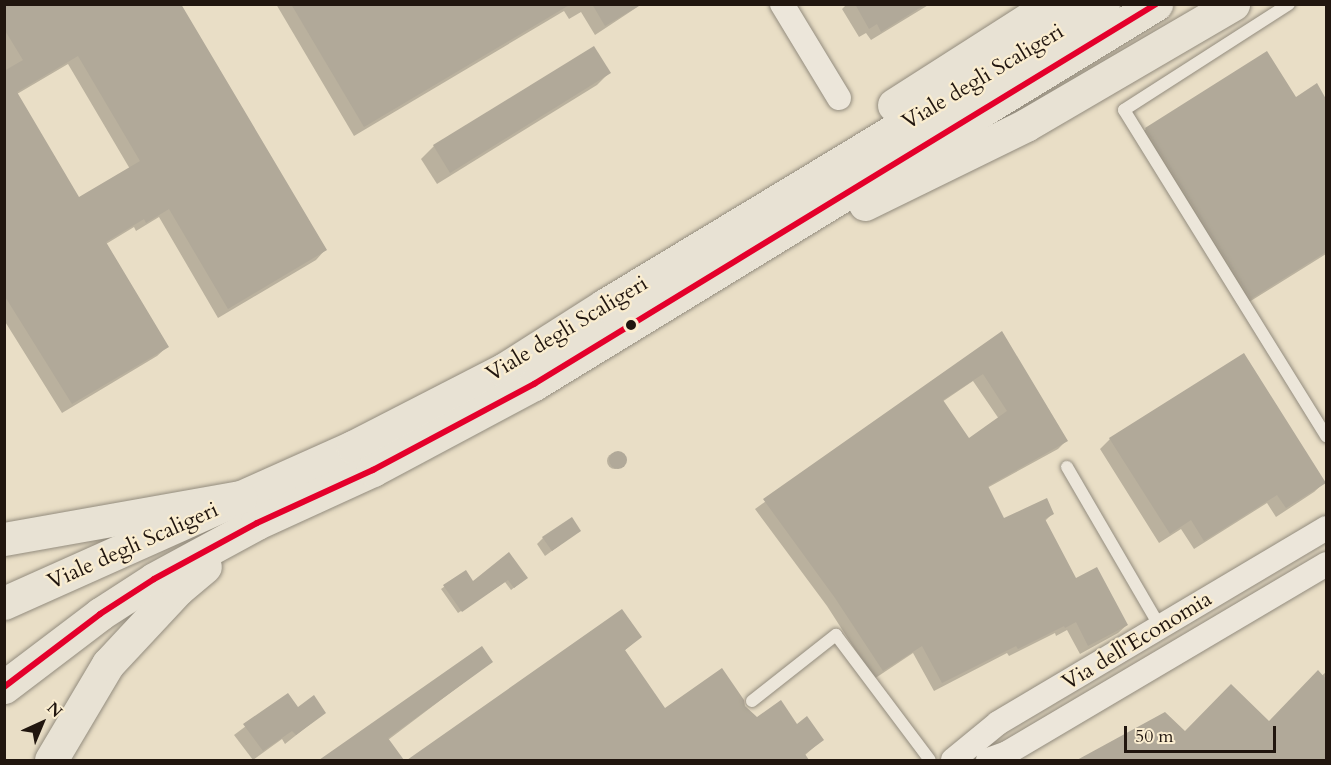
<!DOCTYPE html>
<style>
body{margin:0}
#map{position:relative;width:1331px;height:765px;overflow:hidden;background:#e9dec6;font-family:Cardo,serif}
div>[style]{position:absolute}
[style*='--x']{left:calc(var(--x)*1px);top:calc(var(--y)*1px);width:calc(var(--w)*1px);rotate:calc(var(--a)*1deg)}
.shadow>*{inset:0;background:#0003}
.round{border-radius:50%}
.building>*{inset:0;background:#b1a999}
.roads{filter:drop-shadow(0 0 2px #938c7e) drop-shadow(0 0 2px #938c7e)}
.service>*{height:12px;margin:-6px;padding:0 6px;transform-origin:6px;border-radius:6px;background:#ece6da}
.minor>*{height:24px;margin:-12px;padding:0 12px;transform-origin:12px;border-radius:12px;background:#ece6da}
.trunk>*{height:33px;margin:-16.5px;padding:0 16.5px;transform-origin:16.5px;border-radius:16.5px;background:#e8e2d4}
.motorway>*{height:33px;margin:-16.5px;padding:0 16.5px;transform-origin:16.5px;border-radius:16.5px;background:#e8e2d4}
.bus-1>*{height:6px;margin:-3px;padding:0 3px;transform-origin:3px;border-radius:3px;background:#e4002b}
.dots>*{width:16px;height:16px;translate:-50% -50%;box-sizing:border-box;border:3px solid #faedd0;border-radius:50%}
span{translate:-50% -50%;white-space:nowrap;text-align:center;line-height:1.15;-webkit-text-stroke:4.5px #faedd0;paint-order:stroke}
.street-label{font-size:22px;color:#21160f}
.frame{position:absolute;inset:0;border:6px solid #21160f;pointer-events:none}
.north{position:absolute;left:12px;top:693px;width:60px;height:60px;-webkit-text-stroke:4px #faedd0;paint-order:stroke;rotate:44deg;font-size:16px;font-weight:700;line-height:24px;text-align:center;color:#21160f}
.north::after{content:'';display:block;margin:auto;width:21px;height:27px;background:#21160f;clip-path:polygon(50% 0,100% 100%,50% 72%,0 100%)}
.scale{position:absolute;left:1124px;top:726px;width:152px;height:27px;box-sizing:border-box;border:3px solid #21160f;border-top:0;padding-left:8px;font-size:18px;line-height:21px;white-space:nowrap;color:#21160f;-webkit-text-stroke:4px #faedd0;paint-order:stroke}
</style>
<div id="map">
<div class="shadow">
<div style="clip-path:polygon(evenodd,4px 4px,179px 4px,325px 250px,316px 260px,218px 318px,159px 217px,136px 231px,134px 227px,106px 244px,167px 347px,157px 356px,62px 413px,4px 320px,4px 4px,68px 64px,130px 169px,79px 199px,17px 94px,68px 64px)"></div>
<div style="clip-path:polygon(276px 4px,642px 4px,595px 35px,581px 12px,569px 19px,564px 11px,354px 136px)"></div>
<div style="clip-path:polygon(847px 4px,930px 4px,871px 40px,866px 33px,859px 37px,842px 9px)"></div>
<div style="clip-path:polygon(594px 48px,609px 73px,597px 85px,437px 184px,421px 159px,434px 146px)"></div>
<div style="clip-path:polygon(1316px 85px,1326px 101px,1326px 254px,1241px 307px,1136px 138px,1146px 129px,1295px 99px)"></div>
<div style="clip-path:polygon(evenodd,1001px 333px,1066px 441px,1058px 449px,987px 488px,1004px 520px,1052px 514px,1045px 521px,1076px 580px,1127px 625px,1118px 633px,1080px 654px,1067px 630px,1056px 636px,1055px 633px,1009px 656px,1007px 653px,934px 691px,913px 653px,874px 679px,827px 606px,755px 509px,1001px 333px,973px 381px,999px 419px,969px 440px,942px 402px,973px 381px)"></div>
<div style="clip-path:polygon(1110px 439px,1324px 483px,1314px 492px,1276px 517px,1267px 503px,1194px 549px,1181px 529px,1159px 543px,1100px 449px)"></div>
<div class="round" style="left:607px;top:453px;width:16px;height:16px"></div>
<div style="clip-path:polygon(579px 531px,545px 556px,537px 544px,543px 538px)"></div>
<div style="clip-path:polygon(508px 554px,524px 580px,511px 590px,505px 582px,458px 613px,441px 589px,465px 572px,473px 583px)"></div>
<div style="clip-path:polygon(622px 611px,640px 637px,624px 651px,665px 710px,744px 706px,756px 719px,797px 726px,822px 740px,804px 756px,807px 760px,410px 760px)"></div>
<div style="clip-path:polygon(491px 662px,388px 740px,402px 760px,323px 760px)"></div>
<div style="clip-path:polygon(1326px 672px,1326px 760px,1080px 760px,1165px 713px,1185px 733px,1269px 723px)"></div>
<div style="clip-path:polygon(287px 695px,297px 709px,324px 713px,285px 744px,282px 739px,253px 760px,234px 735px)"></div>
</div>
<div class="building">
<div style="clip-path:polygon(evenodd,4px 4px,181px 4px,327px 250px,228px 309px,169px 209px,146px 223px,144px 219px,106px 242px,169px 347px,72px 404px,4px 295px,4px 71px,23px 60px,4px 29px,4px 4px,78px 56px,140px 161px,79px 197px,17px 92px,78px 56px)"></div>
<div style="clip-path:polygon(291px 4px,571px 4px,364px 127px)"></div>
<div style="clip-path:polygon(592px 4px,642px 4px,605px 26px)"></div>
<div style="clip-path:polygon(855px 4px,926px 4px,881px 32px,877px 24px,869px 29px)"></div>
<div style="clip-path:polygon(594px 46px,611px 73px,450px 173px,433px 145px)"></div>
<div style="clip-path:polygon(1267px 51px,1296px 97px,1317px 83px,1326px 99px,1326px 252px,1251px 299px,1145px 128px)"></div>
<div style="clip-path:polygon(evenodd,1002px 331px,1068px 441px,988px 486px,1004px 518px,1047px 498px,1054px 514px,1045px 519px,1076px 578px,1097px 567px,1128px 625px,1088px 646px,1076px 622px,1065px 628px,1064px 626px,1018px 649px,1016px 646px,942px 683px,922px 646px,883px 671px,835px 598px,763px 499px,1002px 331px,983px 374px,1007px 411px,969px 438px,943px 400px,983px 374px)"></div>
<div style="clip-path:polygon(1244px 353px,1326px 483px,1286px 508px,1277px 495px,1204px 541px,1191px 520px,1170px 534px,1109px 438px)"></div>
<div class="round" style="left:609px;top:451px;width:18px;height:18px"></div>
<div style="clip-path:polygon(572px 517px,581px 531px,552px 551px,542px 537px)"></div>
<div style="clip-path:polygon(509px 552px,528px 578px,514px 588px,508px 580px,462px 612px,443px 585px,466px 570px,473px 581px)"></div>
<div style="clip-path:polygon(622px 609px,642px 637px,625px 650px,665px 708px,722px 668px,744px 700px,745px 706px,757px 717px,781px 700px,797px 724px,807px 716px,824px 740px,805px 754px,809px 760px,407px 760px)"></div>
<div style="clip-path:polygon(482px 646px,493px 662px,388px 738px,404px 760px,319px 760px)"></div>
<div style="clip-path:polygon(1318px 670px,1326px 679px,1326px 760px,1077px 760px,1165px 712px,1185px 731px,1231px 684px,1269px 721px)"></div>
<div style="clip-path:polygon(288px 693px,298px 707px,314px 695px,326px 713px,296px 735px,292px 731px,263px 751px,243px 724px)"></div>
</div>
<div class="roads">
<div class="service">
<div style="--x:1289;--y:4;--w:196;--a:147.3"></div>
<div style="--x:1124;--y:110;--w:384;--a:58.2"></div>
<div style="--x:1067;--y:467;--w:185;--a:59.8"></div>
<div style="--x:752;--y:701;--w:107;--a:-38.2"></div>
<div style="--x:836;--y:635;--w:156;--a:53.1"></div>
</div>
<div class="minor">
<div style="--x:782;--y:4;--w:110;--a:58.8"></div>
<div style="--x:953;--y:760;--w:58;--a:-39.4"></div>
<div style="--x:998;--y:723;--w:382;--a:-30.7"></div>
<div style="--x:988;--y:760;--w:20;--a:-20"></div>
<div style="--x:1007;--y:753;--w:371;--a:-30.6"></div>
</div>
<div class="trunk">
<div style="--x:894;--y:105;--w:188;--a:-32.6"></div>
<div style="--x:865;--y:204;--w:179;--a:-26.1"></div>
<div style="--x:1026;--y:125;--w:240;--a:-30.3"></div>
<div style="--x:4;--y:603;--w:382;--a:-24.1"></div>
<div style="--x:353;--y:447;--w:169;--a:-27.2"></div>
<div style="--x:503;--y:370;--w:121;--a:-32.5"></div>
<div style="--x:605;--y:305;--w:582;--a:-31.15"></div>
<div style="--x:4;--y:687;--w:121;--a:-37.2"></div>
<div style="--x:100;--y:614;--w:64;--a:-32.9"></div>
<div style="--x:154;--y:579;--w:117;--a:-28.5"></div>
<div style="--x:257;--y:523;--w:128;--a:-24.6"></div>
<div style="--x:373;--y:470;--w:183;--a:-28.1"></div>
<div style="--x:534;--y:384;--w:729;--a:-31.42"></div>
<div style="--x:51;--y:760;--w:112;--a:-59.3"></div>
<div style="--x:108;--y:664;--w:103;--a:-47"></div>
<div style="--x:178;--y:589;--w:35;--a:-40"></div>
</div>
<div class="motorway">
<div style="--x:4;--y:539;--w:240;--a:-10.1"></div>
</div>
</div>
<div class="bus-1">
<div style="--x:4;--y:687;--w:121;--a:-37.2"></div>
<div style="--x:100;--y:614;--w:64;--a:-32.9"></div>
<div style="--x:154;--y:579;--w:117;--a:-28.5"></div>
<div style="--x:257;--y:523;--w:128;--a:-24.6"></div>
<div style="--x:373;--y:470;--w:183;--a:-28.1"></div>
<div style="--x:534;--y:384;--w:729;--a:-31.42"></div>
</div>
<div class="dots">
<div style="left:631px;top:325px;background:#21160f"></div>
</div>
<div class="street-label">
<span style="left:983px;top:77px;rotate:-31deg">Viale degli Scaligeri</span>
<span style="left:567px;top:329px;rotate:-31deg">Viale degli Scaligeri</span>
<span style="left:133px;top:546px;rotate:-24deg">Viale degli Scaligeri</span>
<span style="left:1137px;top:641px;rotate:-31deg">Via dell'Economia</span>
</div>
<div class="frame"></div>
<div class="north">N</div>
<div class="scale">50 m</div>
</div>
